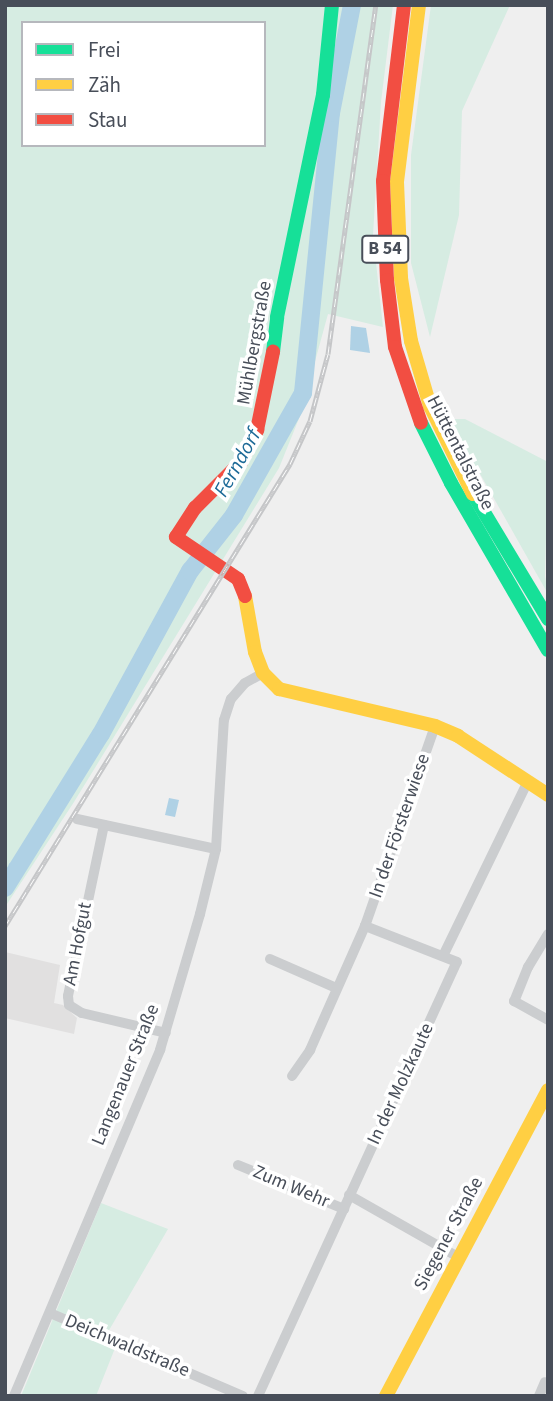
<!DOCTYPE html>
<meta charset="utf-8">
<style>
body{margin:0}
#map{position:relative;width:553px;height:1401px;overflow:hidden;background:#efefef;font-family:"Source Sans 3",sans-serif}
div>[style]{position:absolute}
[style*='--x']{left:calc(var(--x)*1px);top:calc(var(--y)*1px);width:calc(var(--w)*1px);rotate:calc(var(--a)*1deg)}
.education>*{inset:0;background:#e1e0e0}
.green>*{inset:0;background:#d6ece2}
.water>*{inset:0;background:#afd1e5}
.stream>*{height:2.5px;margin:-1.25px;padding:0 1.25px;transform-origin:1.25px;border-radius:1.25px;background:#afd1e5}
.river>*{height:18px;margin:-9px;padding:0 9px;transform-origin:9px;border-radius:9px;background:#afd1e5}
.street>*{height:10px;margin:-5px;padding:0 5px;transform-origin:5px;border-radius:5px;background:#cbcdcf}
.fast>*{height:14px;margin:-7px;padding:0 7px;transform-origin:7px;border-radius:7px;background:#16e098}
.slow>*{height:14px;margin:-7px;padding:0 7px;transform-origin:7px;border-radius:7px;background:#ffcf43}
.jam>*{height:14px;margin:-7px;padding:0 7px;transform-origin:7px;border-radius:7px;background:#f24e42}
.rail>*{height:5px;margin-top:-2.5px;transform-origin:0;background:repeating-linear-gradient(90deg,#fff 0 8px,#c5c6c8 0 16px);box-sizing:border-box;border-block:2px solid #c5c6c8}
span{translate:-50% -50%;white-space:nowrap;text-align:center;line-height:1.15;-webkit-text-stroke:7px #fff;paint-order:stroke}
.shield-label span{padding:2px 5px;background:#fff;border:2px solid;border-radius:5px;-webkit-text-stroke-width:0}
.shield-label{font-size:18px;color:#484e59;font-weight:700}
.street-label{font-size:19px;color:#484e59}
.water-label{font-size:21px;color:#1d6a97;font-style:italic}
.frame{position:absolute;inset:0;border:7px solid #484e59;pointer-events:none}
.legend{position:absolute;left:21px;top:21px;width:245px;height:126px;box-sizing:border-box;background:#fff;border:2px solid #b6b8bd;margin:0;padding:9px 12px;list-style:none;font-size:21px;color:#484e59}
.legend li{display:flex;align-items:center;gap:14px;height:35px}
.legend b{width:35px;border:2px solid #b6b8bd}
</style>
<div id="map">
<div class="education">
<div style="clip-path:polygon(5px 952px,60px 965px,54px 1003px,63px 1005px,77px 1018px,74px 1034px,5px 1018px)"></div>
</div>
<div class="green">
<div style="clip-path:polygon(evenodd,5px 5px,393px 5px,381px 102px,373px 235px,383px 327px,328px 314px,300px 416px,279px 468px,74px 802px,5px 907px,5px 5px,23px 23px,264px 23px,264px 145px,23px 145px,23px 23px)"></div>
<div style="clip-path:polygon(431px 5px,510px 5px,462px 111px,459px 215px,430px 337px,411px 263px,411px 155px)"></div>
<div style="clip-path:polygon(449px 419px,465px 419px,548px 462px,545px 576px,548px 594px)"></div>
<div style="clip-path:polygon(101px 1203px,168px 1229px,108px 1332px,119px 1338px,96px 1396px,21px 1396px)"></div>
</div>
<div class="water">
<div style="clip-path:polygon(351px 326px,366px 328px,370px 353px,350px 350px)"></div>
<div style="clip-path:polygon(169px 798px,179px 800px,175px 817px,165px 815px)"></div>
</div>
<div class="stream">
<div style="--x:10;--y:864;--w:9;--a:36"></div>
</div>
<div class="river">
<div style="--x:5;--y:888;--w:181;--a:-58.1"></div>
<div style="--x:101;--y:734;--w:186;--a:-61.4"></div>
<div style="--x:190;--y:571;--w:71;--a:-51.8"></div>
<div style="--x:234;--y:515;--w:140;--a:-60.5"></div>
<div style="--x:303;--y:393;--w:281;--a:-84.3"></div>
<div style="--x:331;--y:113;--w:110;--a:-79"></div>
</div>
<div class="street">
<div style="--x:77;--y:819;--w:142;--a:12.2"></div>
<div style="--x:104;--y:825;--w:175;--a:101.9"></div>
<div style="--x:68;--y:996;--w:9;--a:84"></div>
<div style="--x:69;--y:1005;--w:15;--a:32"></div>
<div style="--x:82;--y:1013;--w:86;--a:13.4"></div>
<div style="--x:548;--y:934;--w:39;--a:121"></div>
<div style="--x:528;--y:967;--w:37;--a:112"></div>
<div style="--x:514;--y:1001;--w:39;--a:29"></div>
<div style="--x:443;--y:956;--w:195;--a:-64.1"></div>
<div style="--x:270;--y:959;--w:72;--a:23.7"></div>
<div style="--x:292;--y:1076;--w:32;--a:-55"></div>
<div style="--x:310;--y:1050;--w:136;--a:-66.1"></div>
<div style="--x:365;--y:926;--w:212;--a:-70.7"></div>
<div style="--x:238;--y:1165;--w:115;--a:22.5"></div>
<div style="--x:349;--y:1195;--w:125;--a:29.6"></div>
<div style="--x:50;--y:1313;--w:210;--a:23.3"></div>
<div style="--x:14;--y:1396;--w:376;--a:-67.1"></div>
<div style="--x:160;--y:1050;--w:142;--a:-73.6"></div>
<div style="--x:200;--y:914;--w:67;--a:-76.2"></div>
<div style="--x:216;--y:849;--w:129;--a:-86.5"></div>
<div style="--x:224;--y:720;--w:22;--a:-72"></div>
<div style="--x:231;--y:699;--w:21;--a:-49"></div>
<div style="--x:245;--y:683;--w:21;--a:-29"></div>
<div style="--x:258;--y:1396;--w:477;--a:-65.4"></div>
<div style="--x:457;--y:962;--w:99;--a:-158.6"></div>
<div style="--x:539;--y:1396;--w:15;--a:-67"></div>
</div>
<div class="fast">
<div style="--x:273;--y:352;--w:35;--a:-83"></div>
<div style="--x:277;--y:317;--w:227;--a:-78.3"></div>
<div style="--x:323;--y:95;--w:90;--a:-84.3"></div>
<div style="--x:421;--y:423;--w:67;--a:63.4"></div>
<div style="--x:451;--y:483;--w:193;--a:59.9"></div>
<div style="--x:473;--y:494;--w:146;--a:59"></div>
</div>
<div class="slow">
<div style="--x:419;--y:5;--w:178;--a:97.1"></div>
<div style="--x:397;--y:182;--w:96;--a:87.6"></div>
<div style="--x:401;--y:278;--w:64;--a:81"></div>
<div style="--x:411;--y:341;--w:68;--a:73.7"></div>
<div style="--x:430;--y:406;--w:98;--a:64"></div>
<div style="--x:245;--y:596;--w:57;--a:79.9"></div>
<div style="--x:255;--y:652;--w:22;--a:69"></div>
<div style="--x:263;--y:673;--w:23;--a:45"></div>
<div style="--x:279;--y:689;--w:160;--a:13.3"></div>
<div style="--x:435;--y:726;--w:25;--a:23"></div>
<div style="--x:458;--y:736;--w:108;--a:33.2"></div>
<div style="--x:386;--y:1396;--w:346;--a:-62.1"></div>
</div>
<div class="jam">
<div style="--x:404;--y:5;--w:177;--a:96.8"></div>
<div style="--x:383;--y:181;--w:99;--a:87.7"></div>
<div style="--x:387;--y:280;--w:67;--a:83.2"></div>
<div style="--x:395;--y:347;--w:80;--a:71.1"></div>
<div style="--x:245;--y:596;--w:18;--a:-112"></div>
<div style="--x:238;--y:579;--w:75;--a:-145.9"></div>
<div style="--x:176;--y:537;--w:35;--a:-57"></div>
<div style="--x:195;--y:508;--w:65;--a:-45"></div>
<div style="--x:241;--y:462;--w:36;--a:-63"></div>
<div style="--x:257;--y:430;--w:80;--a:-78.4"></div>
</div>
<div class="rail">
<div style="--x:5;--y:926;--w:543;--a:-58.33"></div>
<div style="--x:290;--y:464;--w:47;--a:-65.1"></div>
<div style="--x:310;--y:421;--w:69;--a:-75"></div>
<div style="--x:328;--y:354;--w:352;--a:-82.2"></div>
</div>
<div class="shield-label">
<span style="left:385px;top:249px">B 54</span>
</div>
<div class="street-label">
<span style="left:255px;top:343px;rotate:-80deg">Mühlbergstraße</span>
<span style="left:460px;top:453px;rotate:63deg">Hüttentalstraße</span>
<span style="left:400px;top:826px;rotate:-71deg">In der Försterwiese</span>
<span style="left:78px;top:944px;rotate:-79deg">Am Hofgut</span>
<span style="left:126px;top:1075px;rotate:-68deg">Langenauer Straße</span>
<span style="left:401px;top:1084px;rotate:-65deg">In der Molzkaute</span>
<span style="left:291px;top:1187px;rotate:23deg">Zum Wehr</span>
<span style="left:449px;top:1234px;rotate:-62deg">Siegener Straße</span>
<span style="left:127px;top:1346px;rotate:23deg">Deichwaldstraße</span>
</div>
<div class="water-label">
<span style="left:237px;top:463px;rotate:-61deg">Ferndorf</span>
</div>
<div class="frame"></div>
<ul class="legend">
<li><b style="height:9px;background:#16e098"></b>Frei</li>
<li><b style="height:9px;background:#ffcf43"></b>Zäh</li>
<li><b style="height:9px;background:#f24e42"></b>Stau</li>
</ul>
</div>
